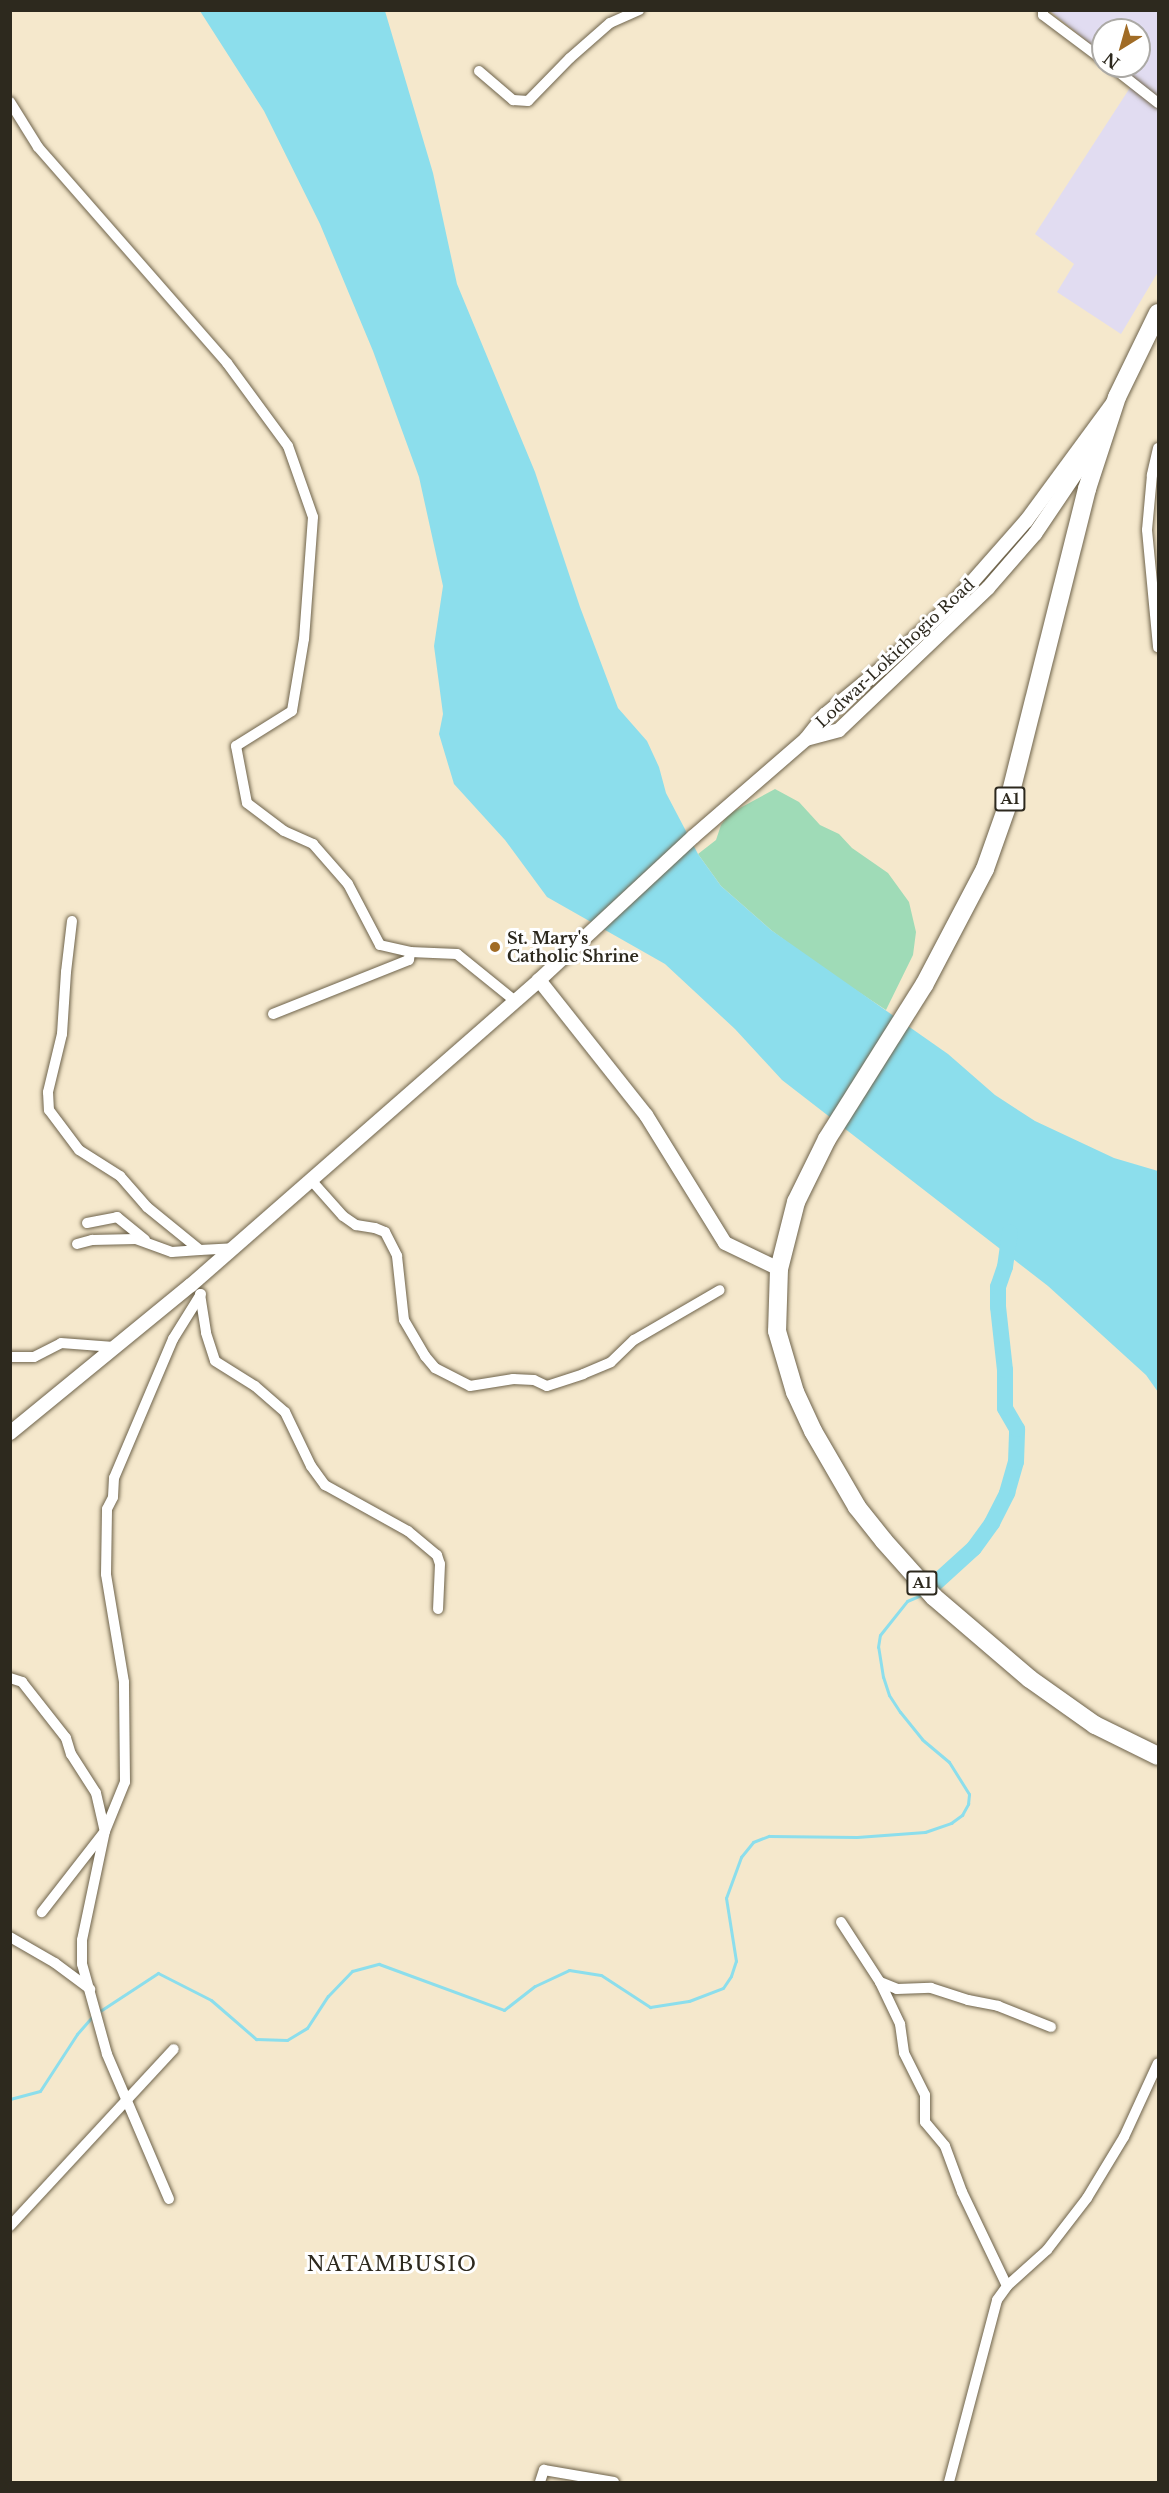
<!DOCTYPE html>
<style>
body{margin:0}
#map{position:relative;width:1169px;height:2493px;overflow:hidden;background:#f5e8cc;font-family:"Libre Baskerville",serif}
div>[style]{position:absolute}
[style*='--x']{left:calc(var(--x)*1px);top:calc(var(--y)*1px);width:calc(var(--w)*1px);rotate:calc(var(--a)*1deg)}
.commercial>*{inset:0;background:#e1dcf1}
.green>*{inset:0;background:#9fdbb7}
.water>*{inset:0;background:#8cdeec}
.stream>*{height:3px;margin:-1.5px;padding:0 1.5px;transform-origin:1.5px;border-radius:1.5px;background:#8cdeec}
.river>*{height:16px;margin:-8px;padding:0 8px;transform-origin:8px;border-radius:8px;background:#8cdeec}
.roads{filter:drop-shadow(0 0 2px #6e634b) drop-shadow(0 0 2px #6e634b)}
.street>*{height:10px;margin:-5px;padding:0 5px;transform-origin:5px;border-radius:5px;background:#fff}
.secondary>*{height:14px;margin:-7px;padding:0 7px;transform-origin:7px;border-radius:7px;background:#fff}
.highway>*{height:18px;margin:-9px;padding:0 9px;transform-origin:9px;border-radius:9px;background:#fff}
.dots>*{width:16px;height:16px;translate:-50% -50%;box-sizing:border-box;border:3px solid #fff;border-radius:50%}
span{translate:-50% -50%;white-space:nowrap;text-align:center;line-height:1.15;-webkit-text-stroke:6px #fff;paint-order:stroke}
.shield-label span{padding:2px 4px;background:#fff;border:2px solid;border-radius:4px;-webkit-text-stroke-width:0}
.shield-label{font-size:15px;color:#2d291e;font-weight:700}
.street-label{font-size:16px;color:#2d291e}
.poi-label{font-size:16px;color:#2d291e;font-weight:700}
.left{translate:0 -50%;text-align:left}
.quarter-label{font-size:20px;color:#2d291e;letter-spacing:1.5px}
.frame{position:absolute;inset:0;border:12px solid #2d291e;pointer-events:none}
.north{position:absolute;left:1091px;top:18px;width:60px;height:60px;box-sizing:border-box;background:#fff;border:2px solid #aba9a5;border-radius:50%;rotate:217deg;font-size:16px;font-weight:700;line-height:24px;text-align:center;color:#2d291e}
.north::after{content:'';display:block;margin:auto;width:21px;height:27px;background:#a16c26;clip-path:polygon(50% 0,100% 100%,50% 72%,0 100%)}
</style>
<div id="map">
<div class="commercial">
<div style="clip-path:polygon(1050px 11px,1158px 11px,1158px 272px,1121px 334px,1057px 292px,1074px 264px,1035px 234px,1135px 80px,1118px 66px,1139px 66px,1139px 30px,1103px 30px,1103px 54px)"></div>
</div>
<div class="green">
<div style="clip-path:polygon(775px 789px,799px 802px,820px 825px,839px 834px,852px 848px,888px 873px,909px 902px,916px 932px,913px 955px,886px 1010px,819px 966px,771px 930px,721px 886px,698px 854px,716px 840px,721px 825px,729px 814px)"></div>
</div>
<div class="water">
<div style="clip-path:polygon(200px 11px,385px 11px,433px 173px,457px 284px,535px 472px,580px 607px,618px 708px,647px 741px,659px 767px,666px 793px,698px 854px,721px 886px,771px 930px,948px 1054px,995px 1095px,1035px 1121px,1114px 1158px,1158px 1171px,1158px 1392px,1146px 1375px,1048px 1286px,782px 1080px,735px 1029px,665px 964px,547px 897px,505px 840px,454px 784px,439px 734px,443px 714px,434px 646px,443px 586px,419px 477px,373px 351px,320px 224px,264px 111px)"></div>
</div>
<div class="stream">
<div style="--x:97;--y:2013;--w:73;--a:-33.3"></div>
<div style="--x:158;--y:1973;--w:59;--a:27"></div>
<div style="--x:211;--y:2000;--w:60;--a:40.9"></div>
<div style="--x:256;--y:2039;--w:31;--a:2"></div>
<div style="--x:287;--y:2040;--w:23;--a:-31"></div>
<div style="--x:307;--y:2028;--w:38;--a:-57"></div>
<div style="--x:328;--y:1996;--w:35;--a:-46"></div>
<div style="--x:352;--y:1971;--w:28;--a:-15"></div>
<div style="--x:379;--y:1964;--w:133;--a:20.2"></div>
<div style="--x:504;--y:2010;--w:39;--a:-38"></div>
<div style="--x:535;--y:1986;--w:38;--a:-25"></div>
<div style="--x:569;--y:1970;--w:32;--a:9"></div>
<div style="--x:601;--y:1975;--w:59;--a:33.1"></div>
<div style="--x:650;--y:2007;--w:39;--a:-9"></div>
<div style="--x:689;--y:2001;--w:36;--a:-21"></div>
<div style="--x:723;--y:1988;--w:14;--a:-56"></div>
<div style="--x:731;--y:1976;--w:16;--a:-72"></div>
<div style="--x:736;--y:1961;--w:64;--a:-99"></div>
<div style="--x:726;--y:1898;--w:44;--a:-69.9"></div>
<div style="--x:741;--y:1857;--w:19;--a:-51"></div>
<div style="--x:753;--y:1842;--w:17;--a:-21"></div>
<div style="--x:769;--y:1836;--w:88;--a:0.7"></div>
<div style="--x:857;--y:1837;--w:68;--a:-4.2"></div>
<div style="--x:925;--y:1832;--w:28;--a:-19"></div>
<div style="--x:951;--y:1823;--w:14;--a:-36"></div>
<div style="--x:962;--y:1815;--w:13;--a:-61"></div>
<div style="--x:968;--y:1804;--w:10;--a:-84"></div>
<div style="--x:969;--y:1794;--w:38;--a:-122"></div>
<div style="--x:949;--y:1762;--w:35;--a:-140"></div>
<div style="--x:922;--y:1739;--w:35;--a:-129"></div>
<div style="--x:900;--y:1712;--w:20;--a:-123"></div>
<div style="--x:889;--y:1695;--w:19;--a:-108"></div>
<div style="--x:883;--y:1677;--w:30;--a:-99"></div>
<div style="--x:878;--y:1647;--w:12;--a:-81"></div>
<div style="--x:880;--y:1635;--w:43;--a:-51.5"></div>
<div style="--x:907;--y:1601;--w:15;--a:-23"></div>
<div style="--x:10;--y:2099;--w:31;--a:-15"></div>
<div style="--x:40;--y:2091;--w:68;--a:-57"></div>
<div style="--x:77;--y:2034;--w:23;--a:-49"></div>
</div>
<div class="river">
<div style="--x:930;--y:1588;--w:59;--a:-42.3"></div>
<div style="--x:974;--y:1548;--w:31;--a:-54"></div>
<div style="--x:992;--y:1523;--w:34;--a:-63"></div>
<div style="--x:1007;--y:1493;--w:32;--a:-74"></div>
<div style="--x:1016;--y:1462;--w:33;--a:-88"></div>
<div style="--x:1017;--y:1429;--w:24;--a:-120"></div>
<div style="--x:1005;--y:1408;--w:38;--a:-90"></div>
<div style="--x:1005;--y:1370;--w:63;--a:-96.3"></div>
<div style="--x:998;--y:1307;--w:20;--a:-90"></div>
<div style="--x:998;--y:1287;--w:21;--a:-71"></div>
<div style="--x:1005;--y:1267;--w:35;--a:-82"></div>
</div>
<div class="roads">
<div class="street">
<div style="--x:1043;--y:10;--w:5;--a:90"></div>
<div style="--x:1043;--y:15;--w:75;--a:36.9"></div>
<div style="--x:1111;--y:66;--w:60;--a:38.2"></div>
<div style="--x:479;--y:71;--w:45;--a:40.5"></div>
<div style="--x:513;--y:100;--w:15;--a:4"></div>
<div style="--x:528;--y:101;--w:60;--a:-45.7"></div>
<div style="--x:570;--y:58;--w:53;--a:-41.2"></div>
<div style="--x:610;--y:23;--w:32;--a:-24"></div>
<div style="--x:10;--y:102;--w:53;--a:58.1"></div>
<div style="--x:38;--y:147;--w:287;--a:48.8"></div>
<div style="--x:227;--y:363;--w:103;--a:53.7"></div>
<div style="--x:288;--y:446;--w:75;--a:70.6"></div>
<div style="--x:313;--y:517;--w:122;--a:94.2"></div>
<div style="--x:304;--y:639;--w:73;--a:99.5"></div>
<div style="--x:292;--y:711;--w:66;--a:148"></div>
<div style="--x:236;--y:746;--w:58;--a:79.1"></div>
<div style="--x:247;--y:803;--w:46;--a:37.1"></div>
<div style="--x:284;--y:831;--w:32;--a:24"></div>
<div style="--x:313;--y:844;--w:53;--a:48.8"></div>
<div style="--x:348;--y:884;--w:69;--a:62.3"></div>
<div style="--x:380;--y:945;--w:31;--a:13"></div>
<div style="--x:410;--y:952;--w:47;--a:2.4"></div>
<div style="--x:457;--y:954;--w:75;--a:39"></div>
<div style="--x:1158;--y:448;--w:28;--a:103"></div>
<div style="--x:1152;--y:475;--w:55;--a:95.2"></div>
<div style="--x:1147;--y:530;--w:118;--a:84.6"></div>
<div style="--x:72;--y:921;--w:51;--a:96.7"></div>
<div style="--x:66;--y:972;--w:62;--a:93.7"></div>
<div style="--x:62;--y:1034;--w:60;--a:103.6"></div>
<div style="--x:48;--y:1092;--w:18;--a:87"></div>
<div style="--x:49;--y:1110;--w:50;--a:53.1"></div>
<div style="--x:79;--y:1150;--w:49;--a:32.4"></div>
<div style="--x:120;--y:1176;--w:41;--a:48.9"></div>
<div style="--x:147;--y:1207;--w:68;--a:39.1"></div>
<div style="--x:200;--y:1250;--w:33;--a:-3"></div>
<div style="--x:273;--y:1014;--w:146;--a:-21.7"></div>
<div style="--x:409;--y:960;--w:8;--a:-83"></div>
<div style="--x:311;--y:1180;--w:48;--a:48.4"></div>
<div style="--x:343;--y:1216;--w:16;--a:35"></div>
<div style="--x:356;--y:1225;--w:19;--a:9"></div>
<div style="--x:375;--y:1228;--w:11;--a:22"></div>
<div style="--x:385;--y:1232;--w:27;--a:63"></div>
<div style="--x:397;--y:1256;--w:64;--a:83.8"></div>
<div style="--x:404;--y:1320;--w:42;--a:59.7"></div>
<div style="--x:425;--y:1356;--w:16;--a:50"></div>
<div style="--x:435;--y:1368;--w:39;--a:27"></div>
<div style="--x:470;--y:1386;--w:44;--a:-9.2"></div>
<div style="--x:513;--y:1379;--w:21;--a:3"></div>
<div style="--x:534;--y:1380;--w:14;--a:25"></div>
<div style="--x:547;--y:1386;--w:38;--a:-18"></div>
<div style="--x:583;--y:1374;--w:30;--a:-23"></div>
<div style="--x:611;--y:1362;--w:32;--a:-44"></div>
<div style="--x:634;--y:1340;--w:99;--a:-30.2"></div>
<div style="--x:87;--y:1223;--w:31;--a:-11"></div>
<div style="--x:117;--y:1217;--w:36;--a:39"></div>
<div style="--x:77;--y:1244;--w:16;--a:-15"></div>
<div style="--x:92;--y:1240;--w:44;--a:-1.3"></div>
<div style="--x:136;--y:1239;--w:38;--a:20"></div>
<div style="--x:172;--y:1252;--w:28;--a:-4"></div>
<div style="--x:200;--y:1294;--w:39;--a:81"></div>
<div style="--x:206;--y:1333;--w:29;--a:72"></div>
<div style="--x:215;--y:1361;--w:47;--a:32"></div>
<div style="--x:255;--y:1386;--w:40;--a:41"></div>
<div style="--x:285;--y:1412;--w:60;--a:64.3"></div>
<div style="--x:311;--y:1466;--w:24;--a:54"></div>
<div style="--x:325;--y:1485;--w:95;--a:29"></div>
<div style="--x:408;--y:1531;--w:38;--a:40"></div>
<div style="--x:437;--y:1555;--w:9;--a:72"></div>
<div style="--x:440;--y:1564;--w:45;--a:92.5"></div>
<div style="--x:10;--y:1357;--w:24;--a:0"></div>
<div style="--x:34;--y:1357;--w:30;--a:-27"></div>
<div style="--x:61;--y:1343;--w:53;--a:4.3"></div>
<div style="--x:10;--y:1678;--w:13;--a:18"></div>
<div style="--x:22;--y:1682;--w:71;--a:51.8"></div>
<div style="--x:66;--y:1738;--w:17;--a:73"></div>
<div style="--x:71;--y:1754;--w:46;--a:57.3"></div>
<div style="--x:96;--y:1793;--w:39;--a:77"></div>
<div style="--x:105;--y:1831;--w:103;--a:127.9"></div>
<div style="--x:841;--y:1922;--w:72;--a:57"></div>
<div style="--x:880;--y:1982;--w:47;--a:64.5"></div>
<div style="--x:900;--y:2024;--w:29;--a:82"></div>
<div style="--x:904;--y:2053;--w:47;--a:63.4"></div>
<div style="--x:925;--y:2095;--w:27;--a:90"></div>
<div style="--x:925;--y:2122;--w:31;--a:50"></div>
<div style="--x:945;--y:2146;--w:49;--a:69.7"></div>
<div style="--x:962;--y:2192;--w:104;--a:64.4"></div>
<div style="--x:10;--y:1937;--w:52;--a:30"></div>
<div style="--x:55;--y:1963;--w:44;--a:36.6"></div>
<div style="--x:880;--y:1982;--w:18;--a:22"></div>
<div style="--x:897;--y:1989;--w:34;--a:-2"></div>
<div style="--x:931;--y:1988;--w:39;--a:18"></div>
<div style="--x:968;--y:2000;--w:31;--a:11"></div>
<div style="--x:998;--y:2006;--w:57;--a:21.6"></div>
<div style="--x:169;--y:2199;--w:158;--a:-113.2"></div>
<div style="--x:107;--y:2054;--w:93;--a:-105.5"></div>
<div style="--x:82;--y:1964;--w:24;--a:-90"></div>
<div style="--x:82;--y:1940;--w:111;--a:-78.1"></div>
<div style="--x:105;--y:1831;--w:53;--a:-67.8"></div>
<div style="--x:125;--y:1782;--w:100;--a:-90.6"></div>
<div style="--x:124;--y:1682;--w:109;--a:-99.5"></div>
<div style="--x:106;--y:1574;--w:65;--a:-89.1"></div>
<div style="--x:107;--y:1509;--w:13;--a:-63"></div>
<div style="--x:113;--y:1497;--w:19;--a:-87"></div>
<div style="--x:114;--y:1478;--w:151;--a:-67"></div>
<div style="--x:173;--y:1339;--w:53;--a:-58.1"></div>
<div style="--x:10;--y:2226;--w:241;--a:-47.2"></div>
<div style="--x:540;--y:2482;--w:13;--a:-72"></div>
<div style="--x:544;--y:2470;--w:71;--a:9.7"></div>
<div style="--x:949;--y:2482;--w:188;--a:-75.2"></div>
<div style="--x:997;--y:2300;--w:17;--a:-54"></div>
<div style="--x:1007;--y:2286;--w:54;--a:-42"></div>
<div style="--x:1047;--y:2250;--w:66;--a:-52.4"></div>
<div style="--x:1087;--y:2198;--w:71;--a:-58.8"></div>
<div style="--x:1124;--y:2137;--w:81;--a:-65.3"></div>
</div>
<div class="secondary">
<div style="--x:806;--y:739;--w:34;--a:-15"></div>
<div style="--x:839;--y:730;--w:206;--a:-43.6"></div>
<div style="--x:988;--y:588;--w:72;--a:-49"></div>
<div style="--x:1035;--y:534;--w:122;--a:-56"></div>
<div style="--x:539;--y:980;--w:172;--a:51.6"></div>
<div style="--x:646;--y:1115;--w:150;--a:58.3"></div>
<div style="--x:725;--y:1243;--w:60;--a:25.7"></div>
<div style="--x:10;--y:1433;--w:234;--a:-39.3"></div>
<div style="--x:191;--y:1285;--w:463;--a:-41.2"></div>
<div style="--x:539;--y:980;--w:210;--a:-42.9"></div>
<div style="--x:693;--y:837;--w:150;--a:-40.9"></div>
<div style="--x:806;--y:739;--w:31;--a:-52"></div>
<div style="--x:825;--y:715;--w:74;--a:-39.5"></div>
<div style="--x:882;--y:668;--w:103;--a:-42.6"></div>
<div style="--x:958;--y:598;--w:103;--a:-48.6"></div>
<div style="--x:1026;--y:521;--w:149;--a:-53.7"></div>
</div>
<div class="highway">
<div style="--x:1158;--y:313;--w:93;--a:116"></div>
<div style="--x:1117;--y:397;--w:97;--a:108.1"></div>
<div style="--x:1087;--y:489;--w:325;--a:104.1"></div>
<div style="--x:1008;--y:804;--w:69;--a:109.5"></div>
<div style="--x:985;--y:869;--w:131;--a:117.7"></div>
<div style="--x:924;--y:985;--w:182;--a:122.2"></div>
<div style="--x:827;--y:1139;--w:70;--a:116.2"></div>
<div style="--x:796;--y:1202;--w:69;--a:104.2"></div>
<div style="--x:779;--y:1269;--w:62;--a:91.8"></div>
<div style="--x:777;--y:1331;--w:64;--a:73.6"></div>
<div style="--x:795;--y:1392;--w:43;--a:65.2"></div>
<div style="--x:813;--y:1431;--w:88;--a:59.9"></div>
<div style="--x:857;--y:1507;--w:43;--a:51.5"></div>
<div style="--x:884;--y:1541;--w:75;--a:48.2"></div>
<div style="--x:934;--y:1597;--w:126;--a:40.5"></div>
<div style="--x:1030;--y:1679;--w:80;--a:35.3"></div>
<div style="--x:1095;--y:1725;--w:70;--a:26.2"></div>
</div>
</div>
<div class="dots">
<div style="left:495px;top:947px;background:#a16c26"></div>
</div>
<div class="shield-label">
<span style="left:1010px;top:799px">A1</span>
<span style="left:922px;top:1583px">A1</span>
</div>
<div class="street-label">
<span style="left:895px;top:653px;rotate:-43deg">Lodwar-Lokichogio Road</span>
</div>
<div class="poi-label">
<span class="left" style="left:507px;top:947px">St. Mary's<br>Catholic Shrine</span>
</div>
<div class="quarter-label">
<span style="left:392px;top:2264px">NATAMBUSIO</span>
</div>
<div class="frame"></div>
<div class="north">N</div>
</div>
